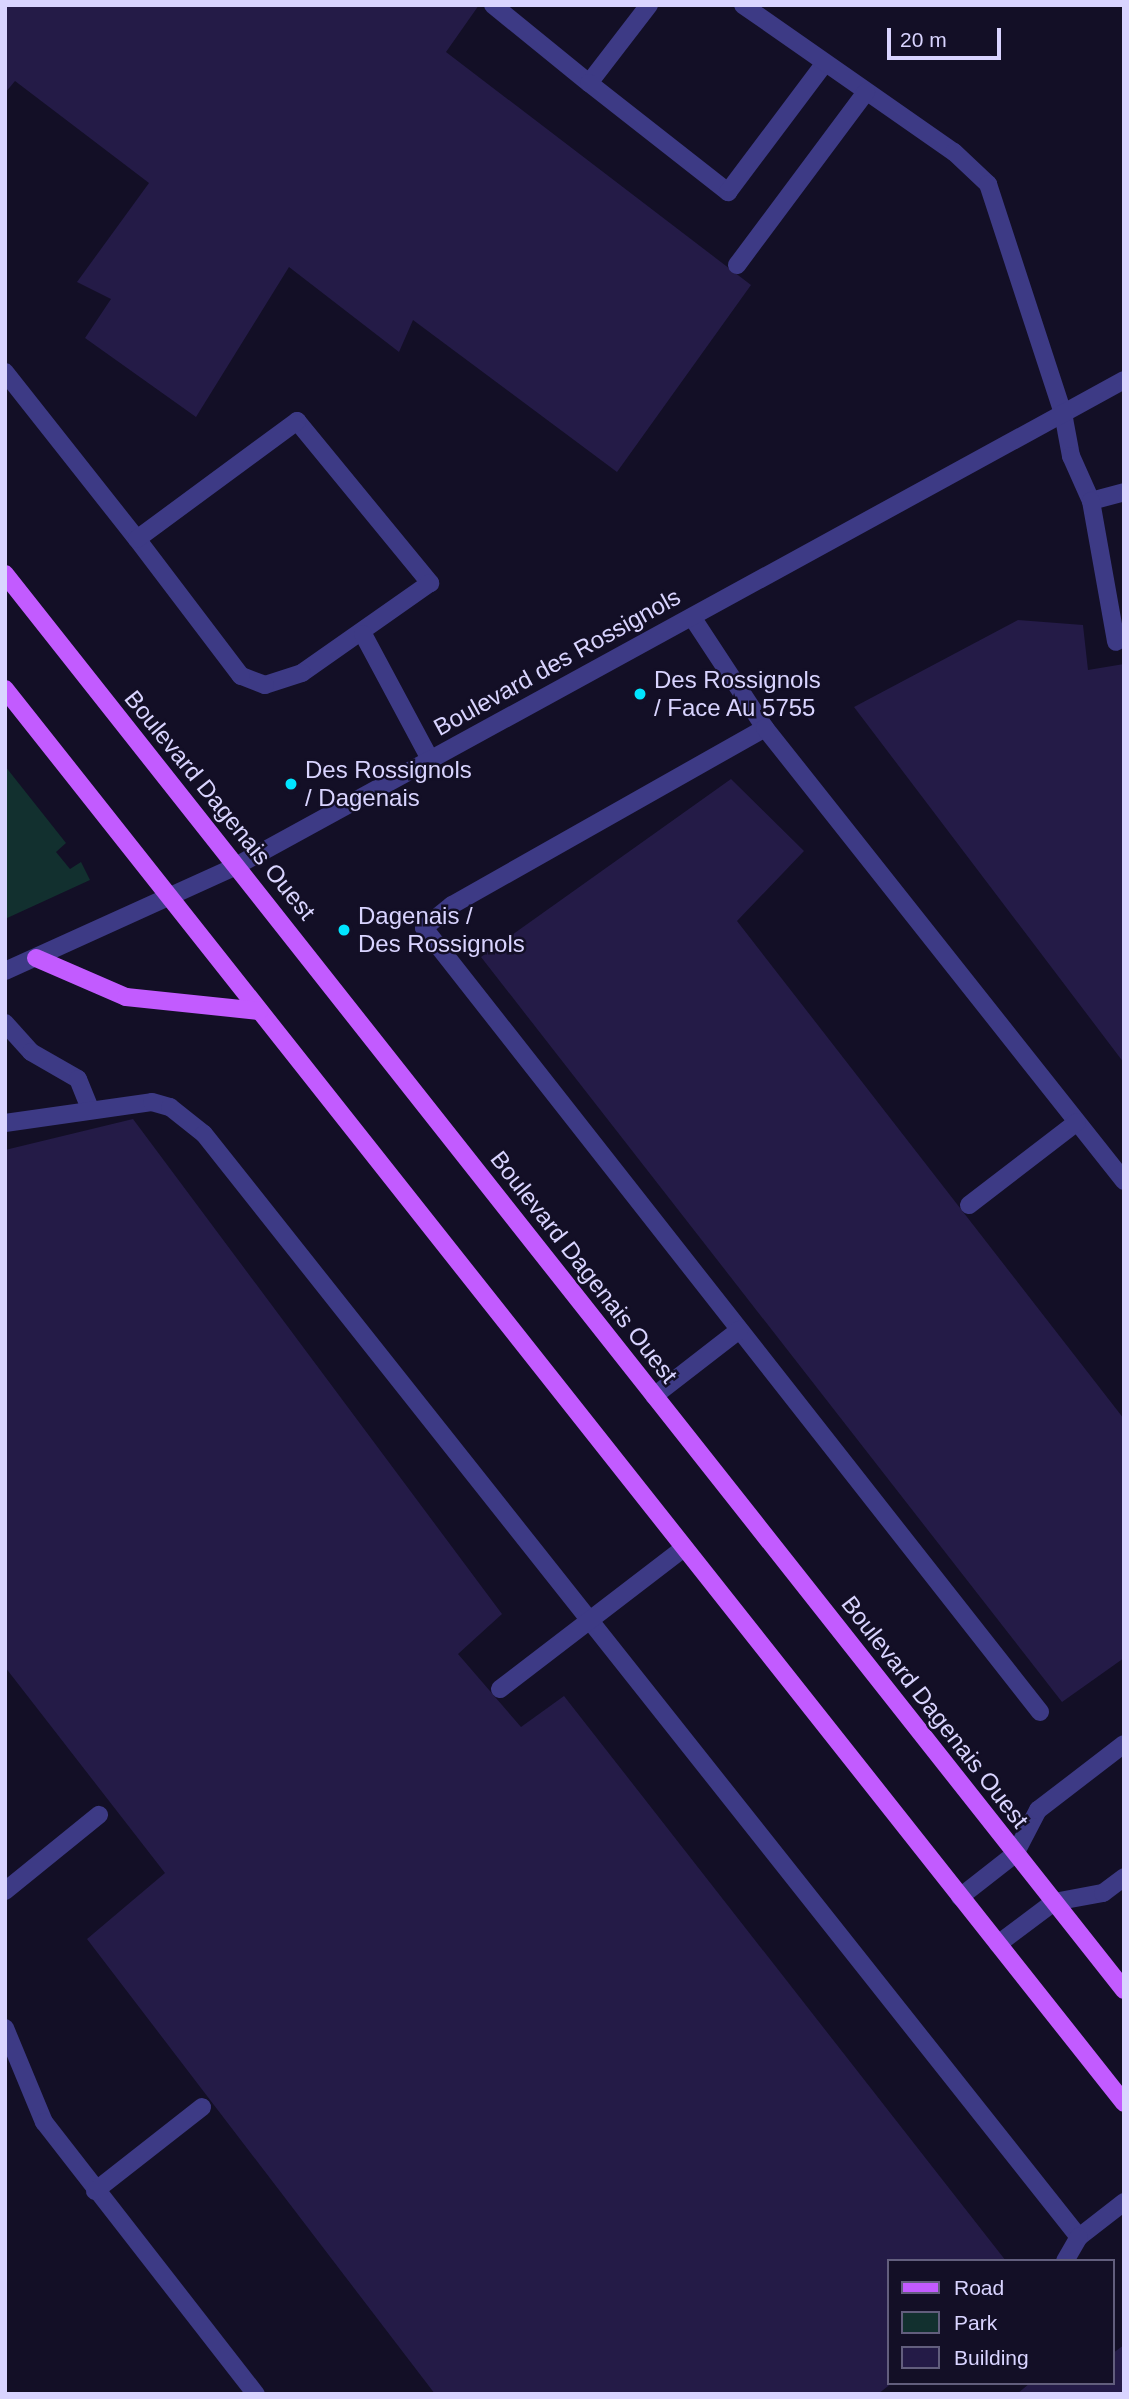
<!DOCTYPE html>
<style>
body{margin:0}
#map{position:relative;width:1129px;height:2399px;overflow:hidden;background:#130f26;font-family:Helvetica,sans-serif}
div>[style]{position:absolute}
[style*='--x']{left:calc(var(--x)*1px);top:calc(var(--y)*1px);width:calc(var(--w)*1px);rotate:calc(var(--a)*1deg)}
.green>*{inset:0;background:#12302f}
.building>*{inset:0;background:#241b47}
.minor>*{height:18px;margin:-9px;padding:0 9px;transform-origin:9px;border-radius:9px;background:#3d3a85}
.major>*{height:18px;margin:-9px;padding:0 9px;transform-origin:9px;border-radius:9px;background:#c25bff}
.dots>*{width:19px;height:19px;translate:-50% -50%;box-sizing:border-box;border:4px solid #130f26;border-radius:50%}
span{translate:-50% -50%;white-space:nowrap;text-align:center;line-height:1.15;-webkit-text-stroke:5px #130f26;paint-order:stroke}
.street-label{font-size:24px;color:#d9d4ff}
.poi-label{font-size:24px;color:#d9d4ff}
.left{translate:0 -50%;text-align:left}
.frame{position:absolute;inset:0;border:7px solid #d9d4ff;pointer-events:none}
.legend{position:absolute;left:887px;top:2259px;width:228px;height:126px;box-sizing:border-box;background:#130f26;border:2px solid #625e7d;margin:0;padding:9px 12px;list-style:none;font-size:21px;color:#d9d4ff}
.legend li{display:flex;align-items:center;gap:14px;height:35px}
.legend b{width:35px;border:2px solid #625e7d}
.scale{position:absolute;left:887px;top:28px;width:114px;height:32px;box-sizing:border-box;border:4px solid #d9d4ff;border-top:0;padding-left:9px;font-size:21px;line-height:24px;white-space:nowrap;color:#d9d4ff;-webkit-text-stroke:5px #130f26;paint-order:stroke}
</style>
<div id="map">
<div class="green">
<div style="clip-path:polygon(5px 766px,66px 843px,56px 852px,70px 869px,81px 862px,90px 880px,5px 919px)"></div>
</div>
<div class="building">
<div style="clip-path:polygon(5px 5px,479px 5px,446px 52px,751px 285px,617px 472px,413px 320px,399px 352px,289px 267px,196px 417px,85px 338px,111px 299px,77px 282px,149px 183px,15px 81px,5px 93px)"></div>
<div style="clip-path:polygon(1018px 620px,1083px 625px,1088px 670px,1124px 664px,1124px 1063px,854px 707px)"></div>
<div style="clip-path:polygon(731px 779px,804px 851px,737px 921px,1124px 1419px,1124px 1658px,1062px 1702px,481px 957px)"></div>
<div style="clip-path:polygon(133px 1119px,502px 1614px,458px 1654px,521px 1727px,564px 1696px,1006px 2261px,889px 2261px,892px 2383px,878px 2394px,435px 2394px,87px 1939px,165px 1873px,5px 1667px,5px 1150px)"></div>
<div style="clip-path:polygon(1124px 2345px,1124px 2394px,1017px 2394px,1030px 2383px,1113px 2383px,1113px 2353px)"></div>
</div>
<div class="minor">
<div style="--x:493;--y:5;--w:124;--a:39.1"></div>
<div style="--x:649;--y:5;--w:98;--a:127.6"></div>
<div style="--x:589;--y:83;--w:177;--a:38.1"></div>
<div style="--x:728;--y:192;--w:161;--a:-53.1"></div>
<div style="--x:743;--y:5;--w:257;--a:34.9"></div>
<div style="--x:954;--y:152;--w:47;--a:43.3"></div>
<div style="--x:988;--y:184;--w:241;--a:71.9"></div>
<div style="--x:1063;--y:413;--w:44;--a:79.5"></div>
<div style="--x:1071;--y:456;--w:49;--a:66"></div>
<div style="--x:1091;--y:501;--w:34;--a:-15"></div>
<div style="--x:737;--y:265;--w:216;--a:-53.3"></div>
<div style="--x:5;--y:372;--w:213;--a:51.7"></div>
<div style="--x:297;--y:421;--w:210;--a:50.6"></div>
<div style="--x:430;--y:583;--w:156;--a:144.9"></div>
<div style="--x:302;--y:673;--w:39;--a:162"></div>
<div style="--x:265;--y:685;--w:26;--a:-159"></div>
<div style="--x:241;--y:676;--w:172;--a:-127.2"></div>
<div style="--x:137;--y:539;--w:199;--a:-36.4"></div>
<div style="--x:1091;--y:501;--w:143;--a:79.9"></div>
<div style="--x:692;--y:617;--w:133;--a:56.7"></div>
<div style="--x:765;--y:728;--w:360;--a:150.5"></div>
<div style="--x:452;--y:905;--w:36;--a:141"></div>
<div style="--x:424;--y:928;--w:997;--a:51.84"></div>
<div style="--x:363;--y:634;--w:142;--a:61.8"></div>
<div style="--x:765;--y:728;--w:578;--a:51.6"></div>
<div style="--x:5;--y:971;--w:254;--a:-24.4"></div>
<div style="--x:236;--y:866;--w:1012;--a:-28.69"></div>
<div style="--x:5;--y:1023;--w:39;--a:48"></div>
<div style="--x:31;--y:1052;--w:54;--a:29.9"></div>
<div style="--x:78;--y:1079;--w:32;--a:68"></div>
<div style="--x:5;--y:1123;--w:148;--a:-8.1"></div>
<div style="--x:152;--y:1102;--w:19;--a:16"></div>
<div style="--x:170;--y:1107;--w:43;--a:38.5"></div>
<div style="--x:204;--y:1134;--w:1408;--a:51.58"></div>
<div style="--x:1079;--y:2237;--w:57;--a:-37.9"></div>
<div style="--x:969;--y:1205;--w:136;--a:-37.5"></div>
<div style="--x:654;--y:1396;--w:108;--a:-37.8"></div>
<div style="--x:500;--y:1689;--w:232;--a:-37.5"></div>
<div style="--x:5;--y:1891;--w:121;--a:-39"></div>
<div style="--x:960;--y:1897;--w:70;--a:-38"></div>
<div style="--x:1015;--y:1854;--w:50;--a:-62.4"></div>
<div style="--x:1038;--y:1810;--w:108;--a:-37.5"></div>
<div style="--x:998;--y:1944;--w:70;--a:-36.9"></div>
<div style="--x:1054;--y:1902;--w:50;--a:-10.4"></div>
<div style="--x:1103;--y:1893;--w:26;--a:-37"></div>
<div style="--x:5;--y:2028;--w:102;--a:67.5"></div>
<div style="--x:44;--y:2122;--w:345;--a:52.1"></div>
<div style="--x:95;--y:2191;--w:136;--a:-38.1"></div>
<div style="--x:1065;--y:2261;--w:28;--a:-60"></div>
</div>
<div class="major">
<div style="--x:5;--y:574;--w:1805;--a:51.68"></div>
<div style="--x:5;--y:689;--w:1803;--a:51.64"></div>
<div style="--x:36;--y:958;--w:98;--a:23.4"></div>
<div style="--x:126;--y:997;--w:134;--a:6"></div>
</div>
<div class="dots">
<div style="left:640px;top:694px;background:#00e5ff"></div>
<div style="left:291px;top:784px;background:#00e5ff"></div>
<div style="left:344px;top:930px;background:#00e5ff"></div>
</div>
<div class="street-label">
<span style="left:557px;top:662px;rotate:-29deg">Boulevard des Rossignols</span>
<span style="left:220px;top:805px;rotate:51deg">Boulevard Dagenais Ouest</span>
<span style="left:584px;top:1267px;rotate:52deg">Boulevard Dagenais Ouest</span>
<span style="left:935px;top:1712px;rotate:52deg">Boulevard Dagenais Ouest</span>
</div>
<div class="poi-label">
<span class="left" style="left:654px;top:694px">Des Rossignols<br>/ Face Au 5755</span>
<span class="left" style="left:305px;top:784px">Des Rossignols<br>/ Dagenais</span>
<span class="left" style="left:358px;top:930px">Dagenais /<br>Des Rossignols</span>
</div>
<div class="frame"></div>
<ul class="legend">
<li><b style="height:9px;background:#c25bff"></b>Road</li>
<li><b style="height:19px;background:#12302f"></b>Park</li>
<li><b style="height:19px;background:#241b47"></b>Building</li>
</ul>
<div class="scale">20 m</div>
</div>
